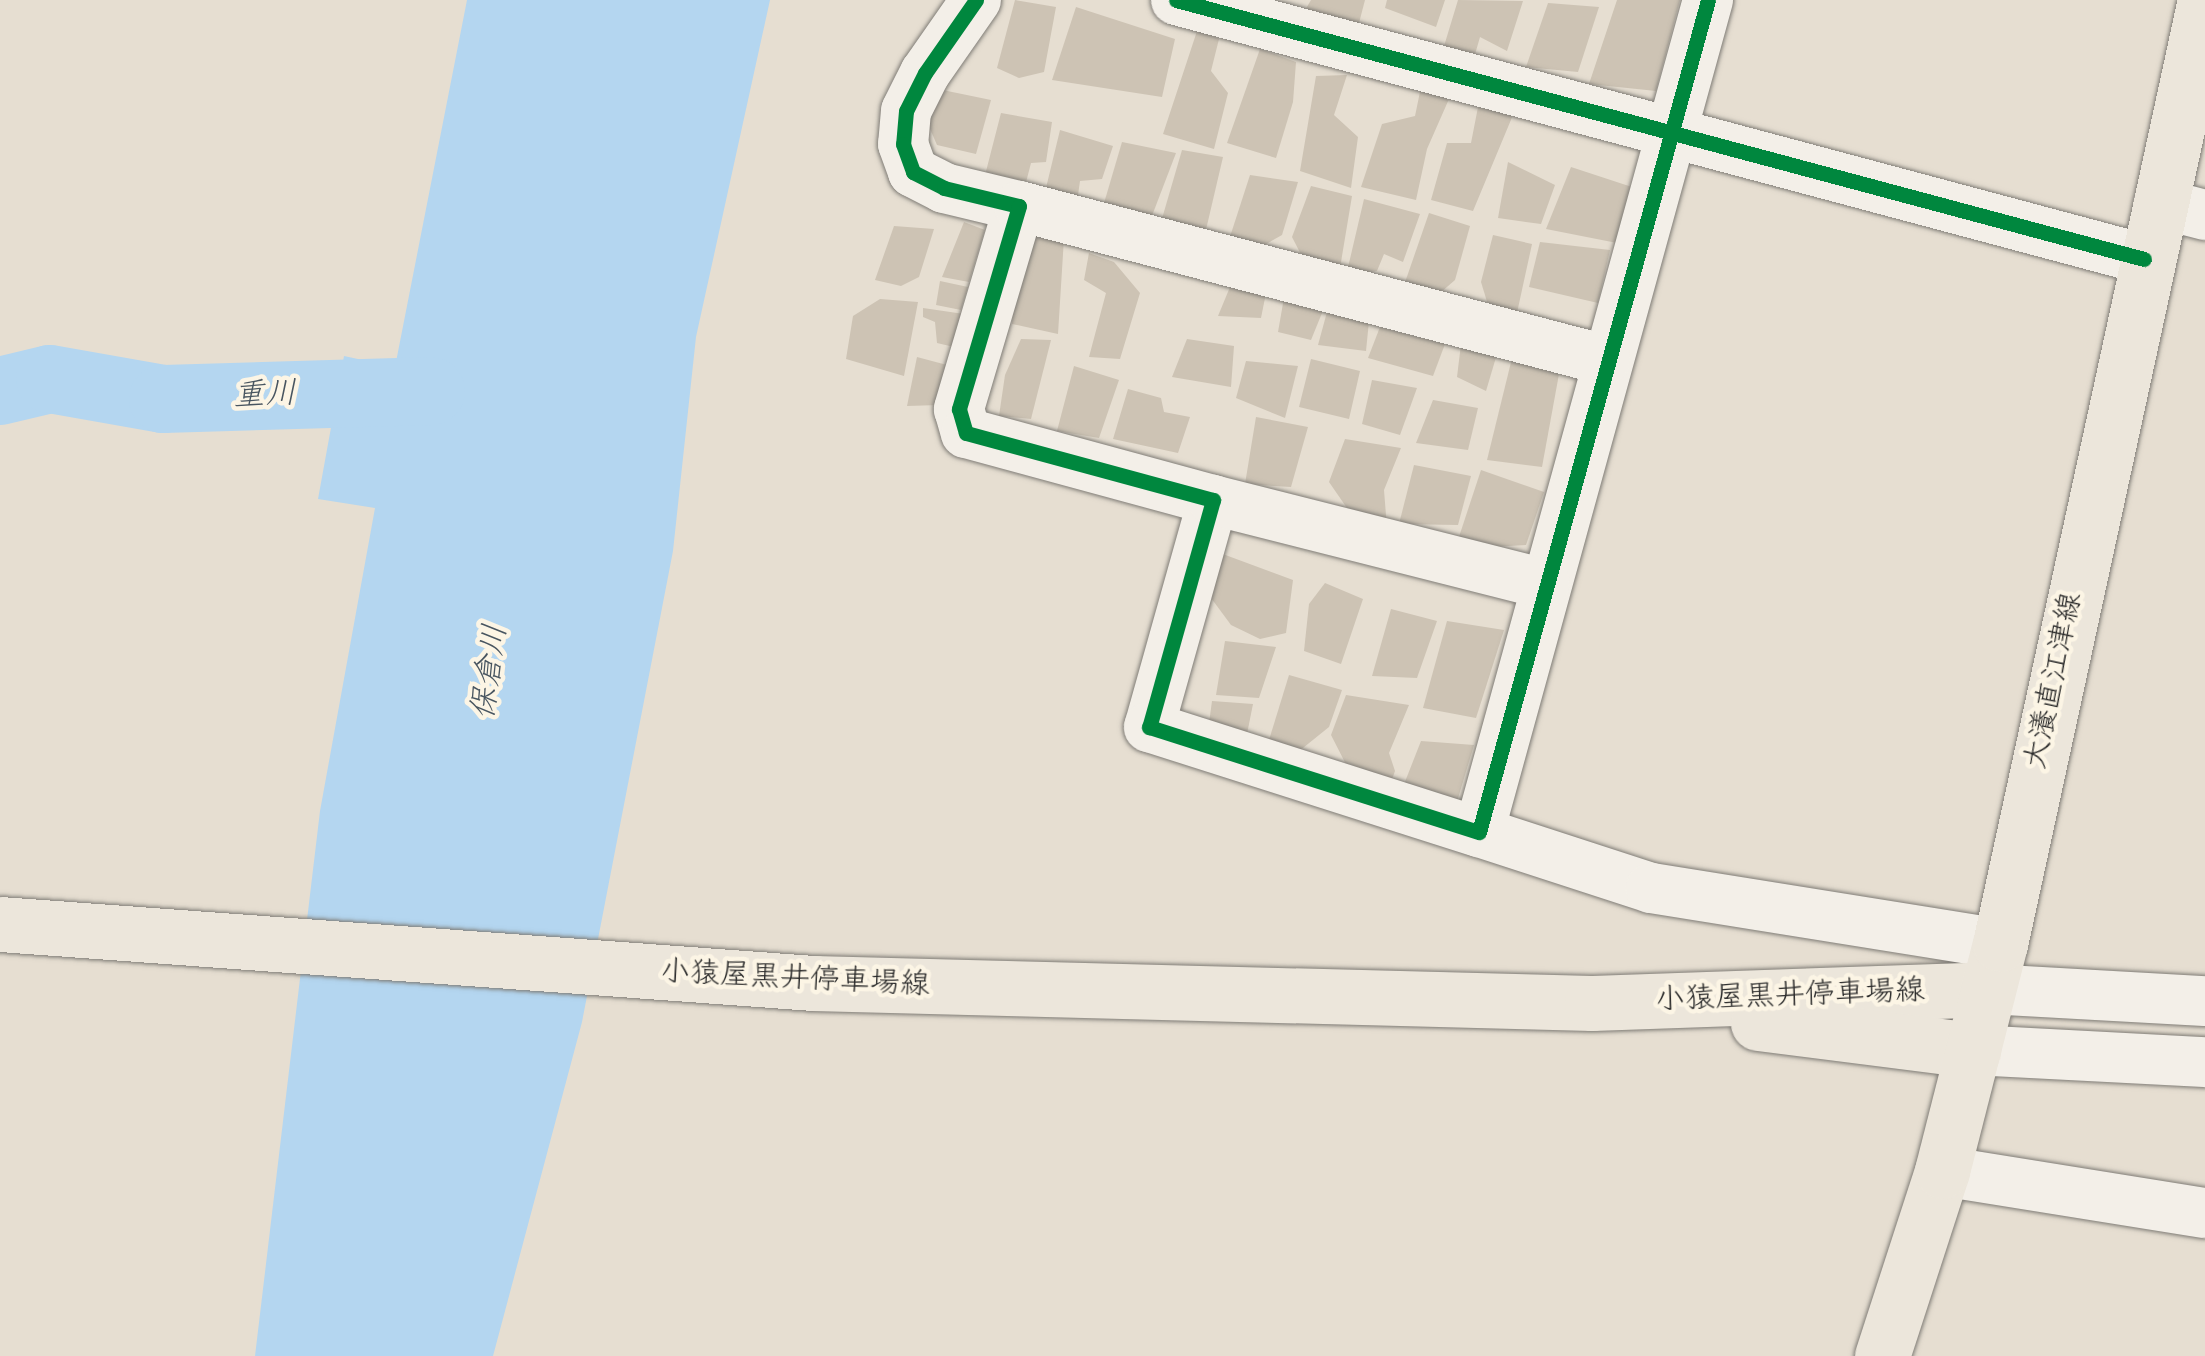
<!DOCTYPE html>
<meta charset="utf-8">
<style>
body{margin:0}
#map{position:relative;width:2205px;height:1356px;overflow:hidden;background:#e6ded1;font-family:Kalam,"Klee One",sans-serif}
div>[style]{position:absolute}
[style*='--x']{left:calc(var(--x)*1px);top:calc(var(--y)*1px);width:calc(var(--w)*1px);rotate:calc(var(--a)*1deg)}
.water>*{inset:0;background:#b4d6f0}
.river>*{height:68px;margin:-34px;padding:0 34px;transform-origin:34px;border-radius:34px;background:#b4d6f0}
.building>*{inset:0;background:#cdc3b4}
.roads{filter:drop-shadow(0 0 2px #7f7c76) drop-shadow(0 0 2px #7f7c76)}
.minor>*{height:50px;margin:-25px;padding:0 25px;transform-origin:25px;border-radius:25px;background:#f3efe8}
.major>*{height:55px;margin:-27.5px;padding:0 27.5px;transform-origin:27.5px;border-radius:27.5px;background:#ece6db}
.cycleway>*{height:15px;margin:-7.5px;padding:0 7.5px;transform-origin:7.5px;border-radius:7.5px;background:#00873e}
span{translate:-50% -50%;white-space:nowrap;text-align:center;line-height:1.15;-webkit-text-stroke:9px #fcf5e5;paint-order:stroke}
.street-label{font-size:30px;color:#2b2b2b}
.water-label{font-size:32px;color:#485560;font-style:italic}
</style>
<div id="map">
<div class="water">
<div style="clip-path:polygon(467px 0,770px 0,696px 337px,673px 551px,582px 1022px,493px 1356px,255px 1356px,320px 811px,375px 508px,318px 499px,344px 356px,395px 367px)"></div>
</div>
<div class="river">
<div style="--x:0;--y:391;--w:51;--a:-13.5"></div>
<div style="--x:50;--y:379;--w:115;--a:10"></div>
<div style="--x:163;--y:399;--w:268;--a:-1.7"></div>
</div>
<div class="building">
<div style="clip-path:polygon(1015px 0,1056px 7px,1044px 72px,1019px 78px,997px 68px)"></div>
<div style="clip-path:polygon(1311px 0,1365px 0,1359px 23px,1301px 17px)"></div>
<div style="clip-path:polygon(1387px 0,1445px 0,1436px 27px,1385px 8px)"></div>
<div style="clip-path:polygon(1458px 0,1523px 1px,1507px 51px,1480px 37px,1474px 58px,1441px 56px)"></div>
<div style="clip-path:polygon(1617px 0,1680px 0,1656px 91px,1589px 84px)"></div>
<div style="clip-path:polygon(1548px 3px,1599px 7px,1578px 72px,1526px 67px)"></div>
<div style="clip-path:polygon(1076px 7px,1175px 39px,1162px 97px,1052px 80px)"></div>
<div style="clip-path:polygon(1198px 28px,1219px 39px,1211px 71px,1228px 93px,1214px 149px,1163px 134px)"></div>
<div style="clip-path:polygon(1260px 49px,1296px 62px,1293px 102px,1276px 158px,1227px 143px)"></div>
<div style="clip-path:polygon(1347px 75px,1334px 115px,1358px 137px,1351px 188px,1300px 171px,1316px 76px)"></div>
<div style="clip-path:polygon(928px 87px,991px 100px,976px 154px,937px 145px,924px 115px)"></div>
<div style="clip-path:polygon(1421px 87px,1449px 99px,1427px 149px,1416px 200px,1361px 187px,1382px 124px,1415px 116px)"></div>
<div style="clip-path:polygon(1478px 107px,1513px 115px,1473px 211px,1431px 200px,1447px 143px,1471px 143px)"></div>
<div style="clip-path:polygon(1001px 113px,1052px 122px,1046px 162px,1031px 163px,1023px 194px,983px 183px)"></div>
<div style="clip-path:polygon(1060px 130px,1113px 146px,1102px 179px,1080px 181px,1077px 202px,1045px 192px)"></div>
<div style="clip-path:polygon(1122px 142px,1176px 153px,1150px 221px,1102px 210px)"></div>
<div style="clip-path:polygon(1182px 150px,1223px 157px,1205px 234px,1161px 222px)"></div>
<div style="clip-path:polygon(1508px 162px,1555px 185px,1541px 224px,1498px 218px)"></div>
<div style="clip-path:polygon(1571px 167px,1635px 188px,1617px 243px,1546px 229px)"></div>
<div style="clip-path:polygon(1250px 175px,1298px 182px,1282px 235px,1252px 252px,1227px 246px)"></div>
<div style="clip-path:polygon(1311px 186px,1352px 196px,1338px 280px,1310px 272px,1292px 237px)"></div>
<div style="clip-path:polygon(1364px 199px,1420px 214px,1403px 262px,1384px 254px,1377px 271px,1346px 276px)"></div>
<div style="clip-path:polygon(1429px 213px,1470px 226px,1455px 280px,1432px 300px,1402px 291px)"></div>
<div style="clip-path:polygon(964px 222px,985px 230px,969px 282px,942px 277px)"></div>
<div style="clip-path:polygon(894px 226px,934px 229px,919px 277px,901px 286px,875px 280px)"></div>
<div style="clip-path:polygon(1036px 229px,1064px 238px,1058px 334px,1012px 324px,1015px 266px)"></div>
<div style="clip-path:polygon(1493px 235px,1532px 244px,1515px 322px,1492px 318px,1481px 282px)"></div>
<div style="clip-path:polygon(1540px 242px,1610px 250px,1598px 303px,1529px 287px)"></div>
<div style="clip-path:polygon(1089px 253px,1114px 262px,1140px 293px,1120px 359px,1089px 357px,1106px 293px,1084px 280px)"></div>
<div style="clip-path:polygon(940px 281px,968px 287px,961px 310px,936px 305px)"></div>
<div style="clip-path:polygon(1230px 287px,1266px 293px,1261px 318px,1218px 316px)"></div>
<div style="clip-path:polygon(1285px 292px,1324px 308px,1311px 340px,1278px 332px)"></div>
<div style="clip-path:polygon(880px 299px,918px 302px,904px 376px,846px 359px,853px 316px)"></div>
<div style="clip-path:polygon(923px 308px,964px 314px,954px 347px,937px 343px,935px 322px,923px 317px)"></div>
<div style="clip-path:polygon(1327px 312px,1369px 321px,1366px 351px,1318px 345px)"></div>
<div style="clip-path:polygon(1380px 327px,1445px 344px,1433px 376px,1368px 358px)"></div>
<div style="clip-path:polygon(1021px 339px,1051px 340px,1031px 419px,999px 416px,1005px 375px)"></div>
<div style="clip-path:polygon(1187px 339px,1234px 346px,1231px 387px,1172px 377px)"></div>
<div style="clip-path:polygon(1461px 344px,1497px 354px,1486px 391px,1457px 377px)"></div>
<div style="clip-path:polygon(1513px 354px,1559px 374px,1542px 467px,1487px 460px)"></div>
<div style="clip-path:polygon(917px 357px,947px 365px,939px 405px,907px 406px)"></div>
<div style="clip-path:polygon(1311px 359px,1360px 371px,1349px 419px,1299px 407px)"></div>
<div style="clip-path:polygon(1246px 361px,1298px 366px,1285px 418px,1236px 398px)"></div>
<div style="clip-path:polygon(1074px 366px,1119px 380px,1099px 438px,1057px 431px)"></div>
<div style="clip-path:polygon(1372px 380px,1417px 388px,1400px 435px,1362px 424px)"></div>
<div style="clip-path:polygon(1128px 389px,1161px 398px,1164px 412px,1190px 417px,1178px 453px,1113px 439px)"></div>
<div style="clip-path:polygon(1433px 400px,1478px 408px,1468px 450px,1416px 443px)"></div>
<div style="clip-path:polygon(1256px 417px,1308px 427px,1291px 487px,1245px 484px)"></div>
<div style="clip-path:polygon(1345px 439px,1401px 448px,1384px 490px,1387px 528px,1358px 524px,1329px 482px)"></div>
<div style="clip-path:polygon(1414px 465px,1471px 476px,1458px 525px,1399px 524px)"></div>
<div style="clip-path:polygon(1481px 470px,1544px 492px,1526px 545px,1455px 549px)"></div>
<div style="clip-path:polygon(1212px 550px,1293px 580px,1286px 633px,1260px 639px,1231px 625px,1200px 583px)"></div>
<div style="clip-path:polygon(1325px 583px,1363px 599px,1341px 664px,1304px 651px,1309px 604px)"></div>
<div style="clip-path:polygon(1391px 609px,1437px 621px,1417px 678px,1372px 676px)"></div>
<div style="clip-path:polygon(1447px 621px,1504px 630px,1476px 718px,1423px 708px)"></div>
<div style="clip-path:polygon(1225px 641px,1276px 647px,1259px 698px,1216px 695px)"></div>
<div style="clip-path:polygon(1289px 675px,1342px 690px,1329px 727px,1293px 756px,1269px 740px)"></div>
<div style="clip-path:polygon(1346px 695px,1409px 705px,1389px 753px,1395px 771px,1389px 788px,1355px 782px,1331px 735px)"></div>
<div style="clip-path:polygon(1212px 701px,1253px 704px,1245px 744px,1207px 738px)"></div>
<div style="clip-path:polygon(1421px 741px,1474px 745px,1456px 805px,1399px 797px)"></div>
</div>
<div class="roads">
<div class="minor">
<div style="--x:976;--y:0;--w:89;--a:124.9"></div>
<div style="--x:925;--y:73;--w:42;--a:116.6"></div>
<div style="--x:906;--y:111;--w:33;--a:95"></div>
<div style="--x:903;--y:144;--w:30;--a:70"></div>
<div style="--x:913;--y:172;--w:35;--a:27"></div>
<div style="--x:944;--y:188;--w:77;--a:13.5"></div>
<div style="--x:1019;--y:206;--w:212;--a:106.5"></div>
<div style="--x:959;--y:409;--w:25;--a:74"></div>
<div style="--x:966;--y:433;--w:256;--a:15.2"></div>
<div style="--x:1213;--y:500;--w:236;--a:105.7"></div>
<div style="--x:1149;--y:727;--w:346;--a:17.7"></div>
<div style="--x:1479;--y:832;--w:863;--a:-74.61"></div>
<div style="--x:1176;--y:0;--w:1002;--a:14.98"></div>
<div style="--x:2159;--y:203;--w:48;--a:14.6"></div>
<div style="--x:1019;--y:206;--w:606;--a:14.72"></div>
<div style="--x:1213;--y:500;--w:342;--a:14.2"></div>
<div style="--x:1479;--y:832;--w:181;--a:18"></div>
<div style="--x:1651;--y:888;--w:353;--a:9.1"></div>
<div style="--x:1988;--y:989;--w:217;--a:3.2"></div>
<div style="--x:1973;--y:1050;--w:232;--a:3"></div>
<div style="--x:1942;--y:1171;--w:266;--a:9.1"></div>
</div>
<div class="major">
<div style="--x:0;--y:924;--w:815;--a:4.15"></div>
<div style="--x:813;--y:983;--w:779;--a:1.47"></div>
<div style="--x:1592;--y:1003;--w:396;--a:-2"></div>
<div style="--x:1758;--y:1023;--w:217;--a:7.2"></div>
<div style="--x:1882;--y:1356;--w:194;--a:-72"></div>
<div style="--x:1942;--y:1171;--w:234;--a:-75.7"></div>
<div style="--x:2000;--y:944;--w:966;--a:-77.75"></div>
</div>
</div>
<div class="cycleway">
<div style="--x:976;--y:0;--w:89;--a:124.9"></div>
<div style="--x:925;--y:73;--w:42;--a:116.6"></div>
<div style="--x:906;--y:111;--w:33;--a:95"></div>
<div style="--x:903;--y:144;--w:30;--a:70"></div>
<div style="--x:913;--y:172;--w:35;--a:27"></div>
<div style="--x:944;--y:188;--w:77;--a:13.5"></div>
<div style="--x:1019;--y:206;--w:212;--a:106.5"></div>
<div style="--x:959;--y:409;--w:25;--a:74"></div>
<div style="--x:966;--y:433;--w:256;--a:15.2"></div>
<div style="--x:1213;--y:500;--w:236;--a:105.7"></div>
<div style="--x:1149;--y:727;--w:346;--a:17.7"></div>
<div style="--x:1479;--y:832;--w:863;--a:-74.61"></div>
<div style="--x:1176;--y:0;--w:1002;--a:14.98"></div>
</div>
<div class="street-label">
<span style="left:2054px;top:681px;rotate:-78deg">大瀁直江津線</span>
<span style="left:795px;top:979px;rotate:3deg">小猿屋黒井停車場線</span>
<span style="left:1790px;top:996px;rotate:-2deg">小猿屋黒井停車場線</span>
</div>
<div class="water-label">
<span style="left:265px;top:396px;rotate:-2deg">重川</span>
<span style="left:491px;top:672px;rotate:-82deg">保倉川</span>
</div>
</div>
